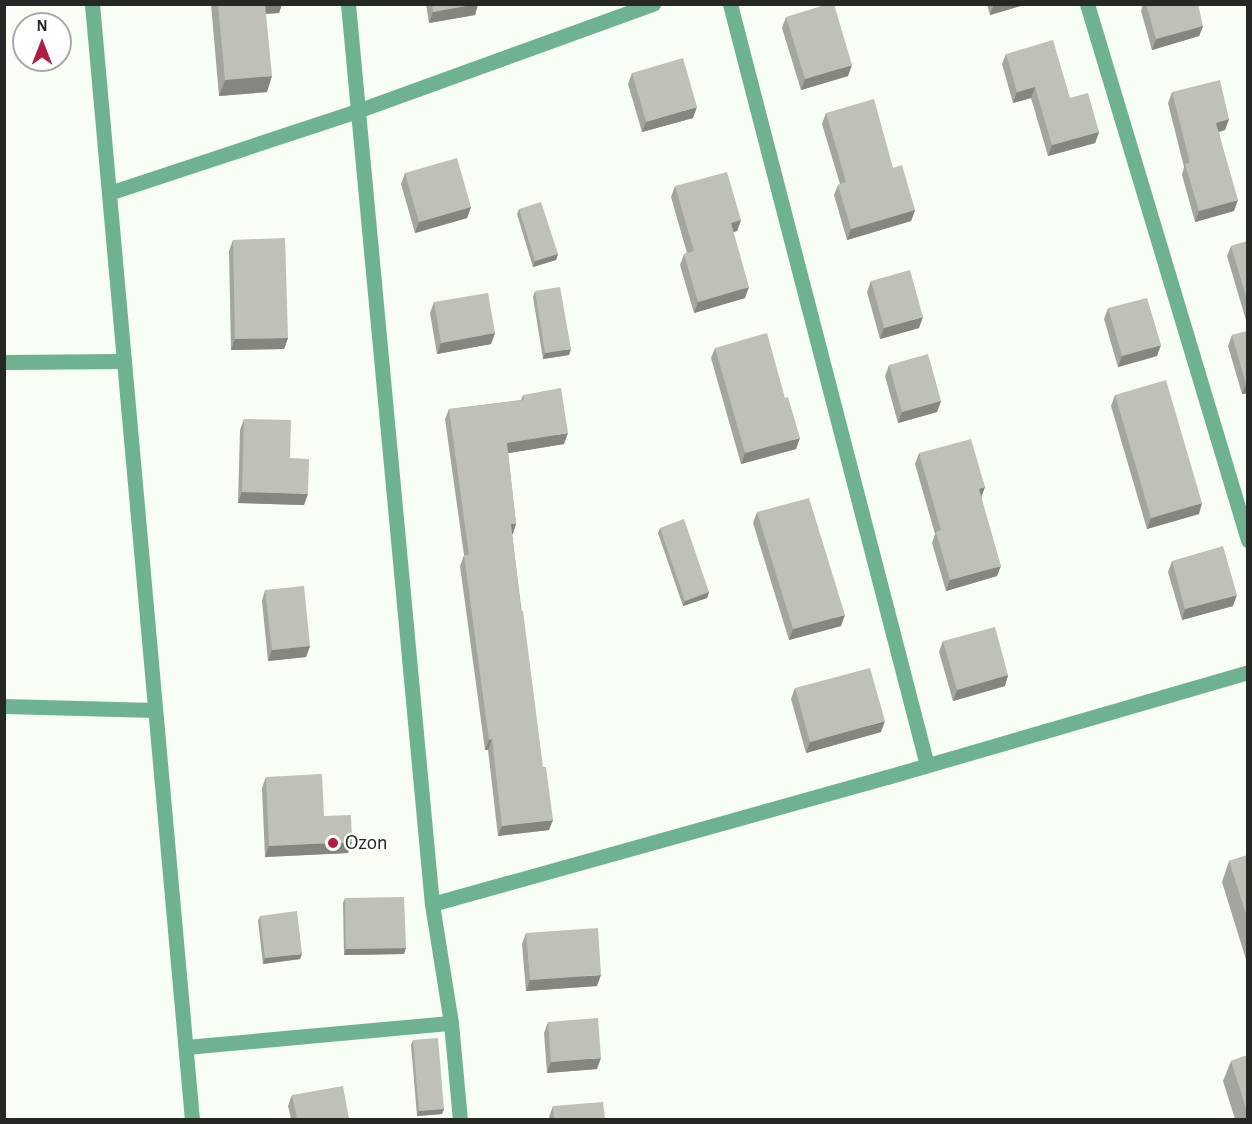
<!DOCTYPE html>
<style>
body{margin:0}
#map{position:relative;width:1252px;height:1124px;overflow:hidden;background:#f8fdf6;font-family:"Alegreya Sans",sans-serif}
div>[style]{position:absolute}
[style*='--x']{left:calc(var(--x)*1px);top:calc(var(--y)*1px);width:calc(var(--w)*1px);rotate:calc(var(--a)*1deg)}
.minor>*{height:15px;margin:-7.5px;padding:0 7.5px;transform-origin:7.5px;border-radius:7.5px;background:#6fb292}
.wall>*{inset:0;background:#a4a59e}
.shaded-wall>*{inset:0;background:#868681}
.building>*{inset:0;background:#bfc0b8}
.dots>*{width:16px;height:16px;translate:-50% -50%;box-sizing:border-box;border:3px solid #fff;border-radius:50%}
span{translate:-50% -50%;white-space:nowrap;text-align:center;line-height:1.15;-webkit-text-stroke:4.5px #fff;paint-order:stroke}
.poi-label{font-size:21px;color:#262825}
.left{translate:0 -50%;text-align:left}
.frame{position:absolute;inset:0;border:6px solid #262825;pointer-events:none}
.north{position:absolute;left:12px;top:12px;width:60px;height:60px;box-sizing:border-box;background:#fff;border:2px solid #a8a9a8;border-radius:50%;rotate:0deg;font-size:16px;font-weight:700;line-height:24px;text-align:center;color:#262825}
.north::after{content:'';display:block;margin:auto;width:21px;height:27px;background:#b01c42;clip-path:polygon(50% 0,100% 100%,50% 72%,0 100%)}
</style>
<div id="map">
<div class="minor">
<div style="--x:92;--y:4;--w:1120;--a:84.88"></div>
<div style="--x:348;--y:4;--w:904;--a:84.67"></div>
<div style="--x:730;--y:4;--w:786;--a:75.49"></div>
<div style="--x:1087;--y:4;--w:560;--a:73.28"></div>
<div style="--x:109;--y:193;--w:261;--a:-18.3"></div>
<div style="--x:357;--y:111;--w:315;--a:-19.9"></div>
<div style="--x:4;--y:362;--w:119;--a:-0.5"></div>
<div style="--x:4;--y:706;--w:151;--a:1.5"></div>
<div style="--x:451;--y:1023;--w:97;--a:84.7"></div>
<div style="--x:186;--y:1047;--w:266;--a:-5.2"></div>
<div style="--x:451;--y:1023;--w:121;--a:-99.1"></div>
<div style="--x:432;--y:904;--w:472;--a:-15.6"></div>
<div style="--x:887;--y:777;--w:376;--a:-16.2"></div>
</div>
<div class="wall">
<div style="clip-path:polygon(211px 4px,282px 4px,279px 13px,266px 14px,267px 92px,219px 96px)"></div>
<div style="clip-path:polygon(426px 4px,478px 4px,475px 15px,429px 23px)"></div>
<div style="clip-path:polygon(987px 4px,1027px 4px,990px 15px)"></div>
<div style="clip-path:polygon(1143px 4px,1146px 4px,1203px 26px,1199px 36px,1152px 50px,1141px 11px)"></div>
<div style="clip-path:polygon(786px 17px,848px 76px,801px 90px,782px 28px)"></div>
<div style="clip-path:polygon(1006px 54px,1070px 98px,1099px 132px,1095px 143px,1048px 156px,1031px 98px,1013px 103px,1002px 64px)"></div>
<div style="clip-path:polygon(632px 73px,693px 118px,642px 132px,628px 84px)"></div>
<div style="clip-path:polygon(1172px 92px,1229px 119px,1225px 130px,1219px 132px,1234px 211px,1195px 222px,1182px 175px,1184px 167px,1168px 103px)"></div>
<div style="clip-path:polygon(826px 113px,893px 168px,915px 210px,911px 221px,847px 240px,834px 195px,838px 185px,840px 184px,822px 124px)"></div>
<div style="clip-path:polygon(405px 173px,471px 207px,467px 218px,415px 233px,401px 184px)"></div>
<div style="clip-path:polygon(675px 186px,741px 220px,737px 231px,733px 232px,745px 298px,694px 313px,680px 265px,684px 254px,687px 253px,671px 197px)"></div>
<div style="clip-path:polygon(519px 209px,558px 254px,556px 260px,533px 267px,517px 214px)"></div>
<div style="clip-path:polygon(233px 240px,288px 338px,284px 349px,231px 350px,229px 251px)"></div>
<div style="clip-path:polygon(1248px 241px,1248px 327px,1227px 256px,1231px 246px)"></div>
<div style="clip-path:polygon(871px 281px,919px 328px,880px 339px,867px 292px)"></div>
<div style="clip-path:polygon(535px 291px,569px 355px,543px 359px,533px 297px)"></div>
<div style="clip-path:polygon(434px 302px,495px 333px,491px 344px,437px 354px,430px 313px)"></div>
<div style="clip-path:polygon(1108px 308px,1157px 356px,1118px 367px,1104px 319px)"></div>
<div style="clip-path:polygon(1248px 331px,1248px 393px,1242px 394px,1228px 346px,1232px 335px)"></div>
<div style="clip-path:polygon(715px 348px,785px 398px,796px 449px,741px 464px,711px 358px)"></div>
<div style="clip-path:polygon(889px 365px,941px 401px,937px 412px,898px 423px,885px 376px)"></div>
<div style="clip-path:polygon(523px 395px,564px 444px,508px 453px,516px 524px,512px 534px,549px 830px,498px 836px,488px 750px,485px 750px,460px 566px,464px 555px,445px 419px,449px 409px,521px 400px)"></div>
<div style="clip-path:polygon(1115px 395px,1199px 514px,1147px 529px,1111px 406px)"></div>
<div style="clip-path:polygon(244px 419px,290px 458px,304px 505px,238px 503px,240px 430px)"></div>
<div style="clip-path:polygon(919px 453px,985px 487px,981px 496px,997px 576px,946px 591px,932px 543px,935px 534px,915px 464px)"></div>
<div style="clip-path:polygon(757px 512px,841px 626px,789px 640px,753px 523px)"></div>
<div style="clip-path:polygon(660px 528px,709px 592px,707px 598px,683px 606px,658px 533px)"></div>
<div style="clip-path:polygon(1172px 561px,1233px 606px,1182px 620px,1168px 572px)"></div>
<div style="clip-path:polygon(265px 590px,310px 646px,306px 657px,268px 661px,262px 601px)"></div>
<div style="clip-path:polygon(943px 641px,1008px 675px,1005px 686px,953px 701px,939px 652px)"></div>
<div style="clip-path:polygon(795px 688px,881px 732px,806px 753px,791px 699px)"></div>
<div style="clip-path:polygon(266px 777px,324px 816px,348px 853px,265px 857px,262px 788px)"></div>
<div style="clip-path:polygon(1248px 855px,1248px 966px,1222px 882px,1229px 861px)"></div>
<div style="clip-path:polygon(345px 898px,404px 954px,344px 955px,343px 903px)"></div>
<div style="clip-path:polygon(260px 916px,300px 959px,263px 964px,258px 921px)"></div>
<div style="clip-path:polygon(526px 933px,597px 986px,526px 991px,522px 944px)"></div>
<div style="clip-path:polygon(548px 1022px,597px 1069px,547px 1073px,544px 1033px)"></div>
<div style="clip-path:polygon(413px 1040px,444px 1109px,442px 1114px,417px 1116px,411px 1045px)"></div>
<div style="clip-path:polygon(1248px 1055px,1248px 1119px,1235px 1119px,1223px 1081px,1231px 1061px)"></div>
<div style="clip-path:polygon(292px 1095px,349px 1119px,291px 1119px,288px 1106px)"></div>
<div style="clip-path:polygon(553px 1106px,605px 1119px,550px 1119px,549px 1117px)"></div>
</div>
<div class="shaded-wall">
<div style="clip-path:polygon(263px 4px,282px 4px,279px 13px,259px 14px)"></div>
<div style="clip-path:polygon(478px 4px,475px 15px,429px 23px,433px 12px)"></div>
<div style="clip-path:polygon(994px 4px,1027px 4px,990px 15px)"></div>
<div style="clip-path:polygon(1203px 26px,1199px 36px,1152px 50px,1156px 39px)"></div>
<div style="clip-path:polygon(852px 65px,848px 76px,801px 90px,805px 79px)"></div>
<div style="clip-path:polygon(272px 76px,267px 92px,219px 96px,225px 80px)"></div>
<div style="clip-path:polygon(1035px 87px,1031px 98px,1013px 103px,1017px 92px)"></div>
<div style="clip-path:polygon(697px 107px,693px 118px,642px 132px,646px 122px)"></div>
<div style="clip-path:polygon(1229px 119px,1225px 130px,1212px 133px,1216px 123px)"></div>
<div style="clip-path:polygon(1099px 132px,1095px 143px,1048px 156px,1052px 145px)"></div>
<div style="clip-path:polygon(1238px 200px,1234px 211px,1195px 222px,1199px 211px)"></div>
<div style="clip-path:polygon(471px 207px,467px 218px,415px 233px,419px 222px)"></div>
<div style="clip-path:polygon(915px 210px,911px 221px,847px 240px,851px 229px)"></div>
<div style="clip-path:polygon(741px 220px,737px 231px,727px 234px,731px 223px)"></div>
<div style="clip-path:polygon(558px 254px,556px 260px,533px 267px,535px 261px)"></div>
<div style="clip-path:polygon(749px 287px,745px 298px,694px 313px,698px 302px)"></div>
<div style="clip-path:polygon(923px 317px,919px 328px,880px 339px,884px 328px)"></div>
<div style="clip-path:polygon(495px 333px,491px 344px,437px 354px,441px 343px)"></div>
<div style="clip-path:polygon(288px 338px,284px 349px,231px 350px,235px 339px)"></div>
<div style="clip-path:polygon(1161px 345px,1157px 356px,1118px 367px,1122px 356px)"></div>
<div style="clip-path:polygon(571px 349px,569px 355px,543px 359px,545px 353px)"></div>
<div style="clip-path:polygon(1248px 383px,1248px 393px,1242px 394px,1246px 384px)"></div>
<div style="clip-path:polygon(941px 401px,937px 412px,898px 423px,902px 412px)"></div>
<div style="clip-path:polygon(568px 433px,564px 444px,503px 454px,507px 443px)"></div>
<div style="clip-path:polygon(800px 438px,796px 449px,741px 464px,745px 453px)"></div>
<div style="clip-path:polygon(985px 487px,981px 498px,979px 489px)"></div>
<div style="clip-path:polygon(242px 492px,308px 494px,304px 505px,238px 503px)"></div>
<div style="clip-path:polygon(1202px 503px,1199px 514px,1147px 529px,1151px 518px)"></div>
<div style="clip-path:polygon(511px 524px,516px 524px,513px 534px,507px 535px)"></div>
<div style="clip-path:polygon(1001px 566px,997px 576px,946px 591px,950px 580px)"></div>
<div style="clip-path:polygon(709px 592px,707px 598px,683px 606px,685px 601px)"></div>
<div style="clip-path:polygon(1237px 595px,1233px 606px,1182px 620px,1185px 609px)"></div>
<div style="clip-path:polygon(845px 615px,841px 626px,789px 640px,793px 629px)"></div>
<div style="clip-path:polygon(310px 646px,306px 657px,268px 661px,272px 650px)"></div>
<div style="clip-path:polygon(1008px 675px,1005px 686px,953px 701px,957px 690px)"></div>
<div style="clip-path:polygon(885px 721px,881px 732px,806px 753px,810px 742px)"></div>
<div style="clip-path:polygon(492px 739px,488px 750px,485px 750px,489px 740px)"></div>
<div style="clip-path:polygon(553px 820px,549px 830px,498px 836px,502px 826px)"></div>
<div style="clip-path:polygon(352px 842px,348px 853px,265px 857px,269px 846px)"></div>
<div style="clip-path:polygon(406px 948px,404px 954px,344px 955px,346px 949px)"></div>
<div style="clip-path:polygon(302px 954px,300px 959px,263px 964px,265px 958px)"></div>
<div style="clip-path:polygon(601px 975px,597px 986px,526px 991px,530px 980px)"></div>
<div style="clip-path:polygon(601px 1058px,597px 1069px,547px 1073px,551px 1062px)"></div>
<div style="clip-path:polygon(444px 1109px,442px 1114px,417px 1116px,419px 1111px)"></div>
</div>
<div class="building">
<div style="clip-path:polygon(218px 4px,265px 4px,272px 76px,225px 80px)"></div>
<div style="clip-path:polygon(432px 4px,476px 4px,433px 12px)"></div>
<div style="clip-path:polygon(828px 4px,834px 4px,852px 65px,805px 79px,786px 17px)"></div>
<div style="clip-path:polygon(1146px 4px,1198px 4px,1203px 26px,1156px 39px)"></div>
<div style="clip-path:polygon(1053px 40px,1070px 98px,1088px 93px,1099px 132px,1052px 145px,1035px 87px,1017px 92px,1006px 54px)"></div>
<div style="clip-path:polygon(683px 58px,697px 107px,646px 122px,632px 73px)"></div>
<div style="clip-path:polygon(1220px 80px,1229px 119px,1216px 123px,1238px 200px,1199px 211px,1185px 164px,1190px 163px,1172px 92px)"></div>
<div style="clip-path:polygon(874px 99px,893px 168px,902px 165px,915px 210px,851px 229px,838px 185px,846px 182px,826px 113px)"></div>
<div style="clip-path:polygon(457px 158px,471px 207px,419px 222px,405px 173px)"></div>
<div style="clip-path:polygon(727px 172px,741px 220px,731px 223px,749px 287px,698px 302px,684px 254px,694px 251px,675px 186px)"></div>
<div style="clip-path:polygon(541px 202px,558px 254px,535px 261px,519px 209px)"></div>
<div style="clip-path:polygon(285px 238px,288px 338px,235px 339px,233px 240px)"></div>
<div style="clip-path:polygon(1248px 241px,1248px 303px,1231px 246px)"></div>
<div style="clip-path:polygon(910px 270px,923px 317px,884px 328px,871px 281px)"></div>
<div style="clip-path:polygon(560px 287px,571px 349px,545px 353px,535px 291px)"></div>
<div style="clip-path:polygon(488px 293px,495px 333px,441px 343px,434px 302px)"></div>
<div style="clip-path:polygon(1147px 298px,1161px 345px,1122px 356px,1108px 308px)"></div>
<div style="clip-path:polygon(1248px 331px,1248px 383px,1246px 384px,1232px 335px)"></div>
<div style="clip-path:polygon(767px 333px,785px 398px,788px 397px,800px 438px,745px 453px,715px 348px)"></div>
<div style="clip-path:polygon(928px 354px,941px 401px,902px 412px,889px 365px)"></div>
<div style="clip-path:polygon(1166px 380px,1202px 503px,1151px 518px,1115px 395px)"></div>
<div style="clip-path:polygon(561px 388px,568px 433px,507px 443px,516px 524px,511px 524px,521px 611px,523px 611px,543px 767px,546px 767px,553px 820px,502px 826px,492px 739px,489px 740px,464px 555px,469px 555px,449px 409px,524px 400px,523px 395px)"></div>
<div style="clip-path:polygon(244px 419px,291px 420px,290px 458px,309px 459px,308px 494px,242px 492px)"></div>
<div style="clip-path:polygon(971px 439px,985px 487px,979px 489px,1001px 566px,950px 580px,936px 532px,941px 530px,919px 453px)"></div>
<div style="clip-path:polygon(809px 498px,845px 615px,793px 629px,757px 512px)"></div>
<div style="clip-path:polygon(684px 519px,709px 592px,685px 601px,660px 528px)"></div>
<div style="clip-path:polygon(1223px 546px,1237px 595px,1185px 609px,1172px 561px)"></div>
<div style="clip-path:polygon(304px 586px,310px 646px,272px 650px,265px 590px)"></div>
<div style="clip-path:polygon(995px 627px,1008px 675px,957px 690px,943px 641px)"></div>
<div style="clip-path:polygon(870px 668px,885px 721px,810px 742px,795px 688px)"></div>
<div style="clip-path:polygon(322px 774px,324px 816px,351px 815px,352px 842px,269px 846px,266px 777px)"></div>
<div style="clip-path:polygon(1248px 855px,1248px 920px,1229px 861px)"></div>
<div style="clip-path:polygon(404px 897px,406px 948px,346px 949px,345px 898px)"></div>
<div style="clip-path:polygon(297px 911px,302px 954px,265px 958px,260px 916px)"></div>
<div style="clip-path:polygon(598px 928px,601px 975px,530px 980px,526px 933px)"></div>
<div style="clip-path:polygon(598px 1018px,601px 1058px,551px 1062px,548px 1022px)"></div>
<div style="clip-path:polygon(438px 1038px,444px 1109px,419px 1111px,413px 1040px)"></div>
<div style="clip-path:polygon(1248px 1055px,1248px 1115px,1231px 1061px)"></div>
<div style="clip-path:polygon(343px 1086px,349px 1119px,297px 1119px,292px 1095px)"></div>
<div style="clip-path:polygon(603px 1102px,605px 1119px,554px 1119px,553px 1106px)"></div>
</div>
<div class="dots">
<div style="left:333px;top:843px;background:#b01c42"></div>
</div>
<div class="poi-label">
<span class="left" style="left:345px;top:843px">Ozon</span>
</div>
<div class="frame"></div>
<div class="north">N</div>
</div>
